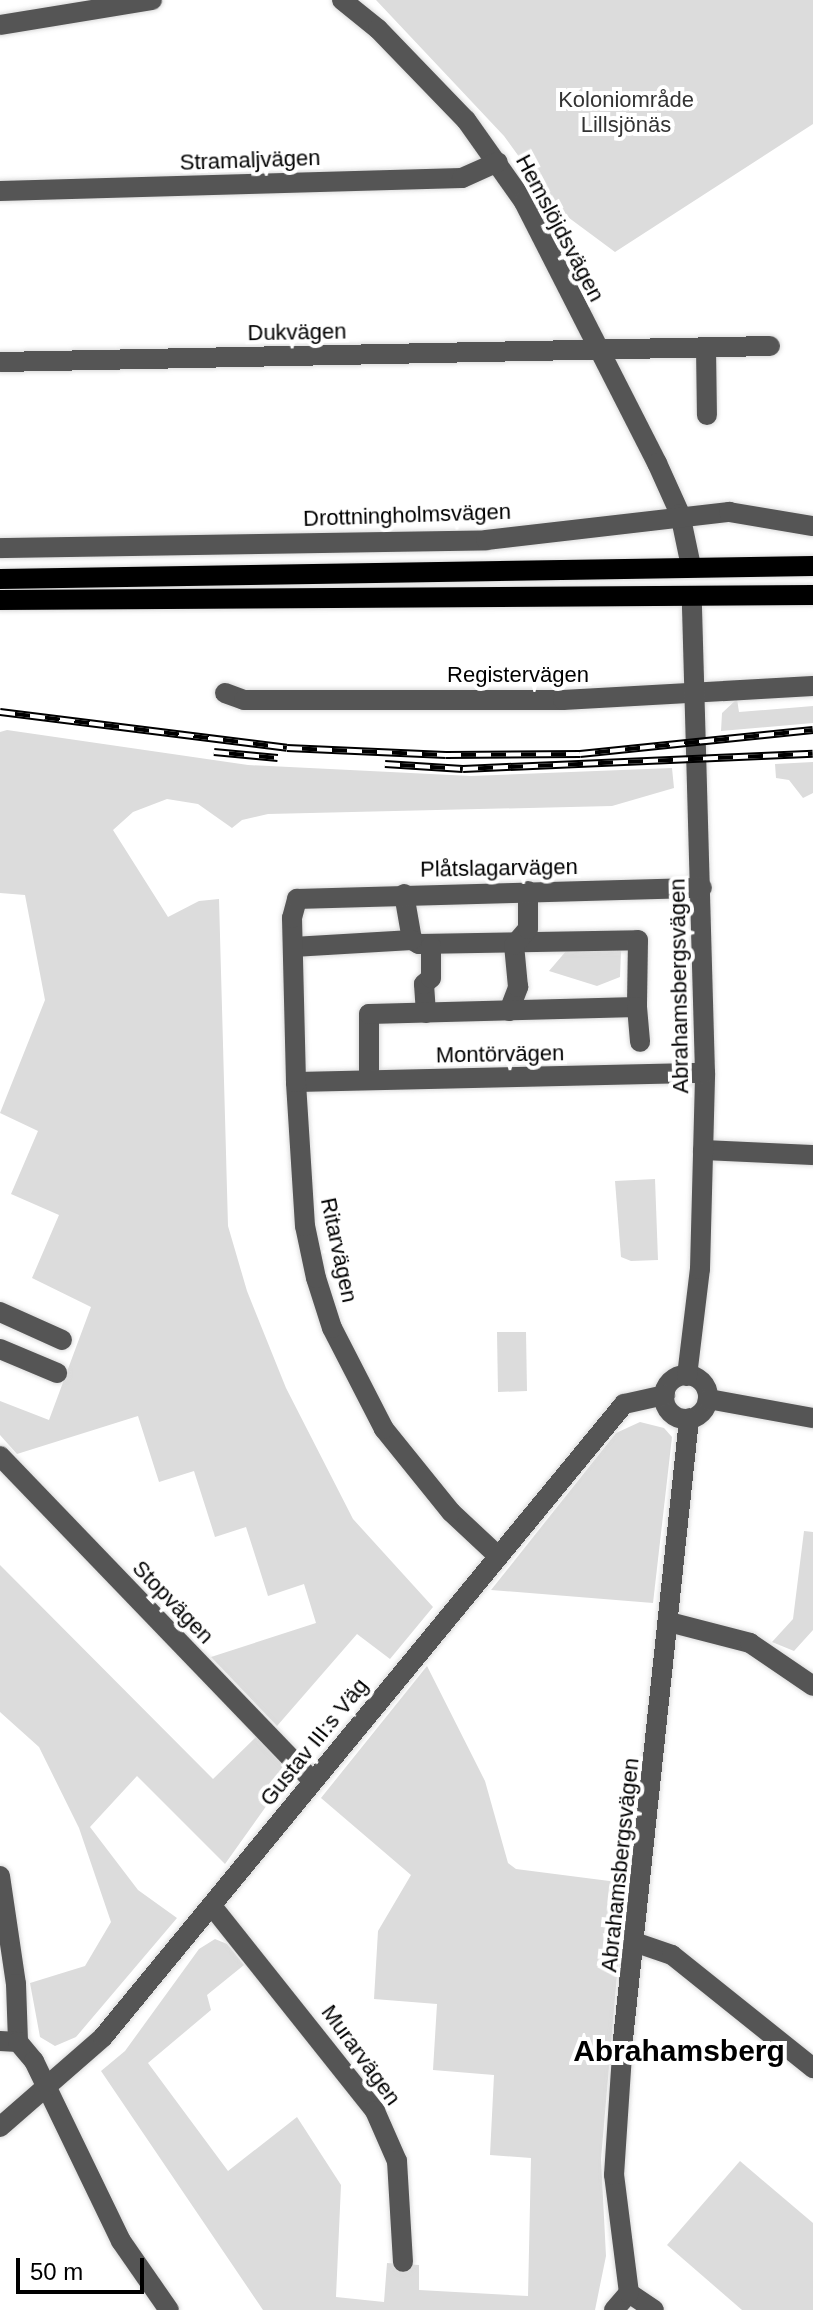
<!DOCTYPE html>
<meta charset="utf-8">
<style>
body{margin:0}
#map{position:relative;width:813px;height:2310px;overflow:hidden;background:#fff;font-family:Helvetica,sans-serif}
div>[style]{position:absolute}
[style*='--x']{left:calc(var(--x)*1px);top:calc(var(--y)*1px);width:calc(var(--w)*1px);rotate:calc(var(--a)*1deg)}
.green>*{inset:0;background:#dcdcdc}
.roads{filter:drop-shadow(0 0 2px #dbdbdb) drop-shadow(0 0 2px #dbdbdb)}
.minor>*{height:20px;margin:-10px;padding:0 10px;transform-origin:10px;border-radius:10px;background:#555}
.minor>.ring{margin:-10px;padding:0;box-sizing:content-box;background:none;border:20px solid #555;border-radius:50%}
.major>*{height:20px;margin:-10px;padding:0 10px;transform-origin:10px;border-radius:10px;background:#000}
.rail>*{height:8px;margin-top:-4px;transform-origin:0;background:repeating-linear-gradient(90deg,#fff 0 15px,#000 0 30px);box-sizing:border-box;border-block:2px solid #000}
span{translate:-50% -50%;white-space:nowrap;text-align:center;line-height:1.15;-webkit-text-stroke:8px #fff;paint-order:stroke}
.park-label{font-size:22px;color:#333}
.street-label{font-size:22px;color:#000}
.district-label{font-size:30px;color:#000;font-weight:700}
.scale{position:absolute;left:16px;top:2258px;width:128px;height:36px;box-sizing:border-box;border:4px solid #000;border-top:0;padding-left:10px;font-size:24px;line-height:28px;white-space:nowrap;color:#000;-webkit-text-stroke:6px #fff;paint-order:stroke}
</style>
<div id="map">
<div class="green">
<div style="clip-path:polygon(376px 0,813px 0,813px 124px,615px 252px,557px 209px,504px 136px)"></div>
<div style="clip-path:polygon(737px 699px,739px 712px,813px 706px,813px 723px,721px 731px,722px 713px)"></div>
<div style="clip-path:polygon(7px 730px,248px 765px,471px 776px,672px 768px,674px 788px,612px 806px,268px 814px,242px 820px,232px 828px,198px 804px,167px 799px,133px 812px,113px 830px,168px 917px,199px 901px,219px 899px,228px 1226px,247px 1291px,286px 1388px,353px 1519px,433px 1607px,390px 1659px,357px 1634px,277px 1726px,211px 1657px,316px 1623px,304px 1584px,268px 1596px,246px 1527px,215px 1537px,194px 1471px,159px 1482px,138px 1416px,17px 1454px,0 1435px,0 1401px,49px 1420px,91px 1307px,32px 1278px,59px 1215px,11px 1194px,38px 1131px,0 1113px,45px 1000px,25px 895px,0 893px,0 732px)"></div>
<div style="clip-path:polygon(813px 762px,813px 793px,803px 798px,789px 780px,776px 778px,775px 764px)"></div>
<div style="clip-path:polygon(567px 950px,621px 951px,620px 977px,597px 986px,549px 971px)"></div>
<div style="clip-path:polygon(655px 1179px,658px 1260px,631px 1261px,621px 1257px,615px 1181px)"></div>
<div style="clip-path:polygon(497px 1332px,526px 1332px,527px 1391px,498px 1392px)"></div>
<div style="clip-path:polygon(640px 1422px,664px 1428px,672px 1437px,653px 1603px,491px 1590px,616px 1433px)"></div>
<div style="clip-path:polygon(804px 1531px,813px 1532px,813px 1630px,794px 1651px,772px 1642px,793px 1619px)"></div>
<div style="clip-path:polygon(0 1565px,213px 1779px,258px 1735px,284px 1764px,287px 1777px,225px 1864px,137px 1776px,90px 1827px,138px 1890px,177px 1918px,76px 2037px,55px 2046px,40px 2037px,30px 1983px,85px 1966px,111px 1922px,79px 1828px,39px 1747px,0 1712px)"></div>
<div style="clip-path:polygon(427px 1666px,485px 1781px,508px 1863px,516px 1869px,625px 1883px,601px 2159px,606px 2256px,595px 2310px,263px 2310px,101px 2071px,125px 2051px,199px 1949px,215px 1939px,227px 1944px,244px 1965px,207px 1995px,211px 2010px,148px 2063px,228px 2171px,297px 2117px,341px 2185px,336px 2297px,384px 2302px,387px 2263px,419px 2265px,419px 2290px,528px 2296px,531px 2158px,490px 2155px,494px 2075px,433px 2070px,437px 2004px,374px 1999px,378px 1931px,411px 1875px,321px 1798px)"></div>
<div style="clip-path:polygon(740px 2161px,813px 2223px,813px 2310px,742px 2310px,667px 2245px)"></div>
</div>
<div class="roads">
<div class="minor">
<div style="--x:342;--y:0;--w:46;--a:38.9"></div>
<div style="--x:378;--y:29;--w:127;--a:46"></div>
<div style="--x:466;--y:120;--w:100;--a:54.7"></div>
<div style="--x:524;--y:202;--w:293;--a:63"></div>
<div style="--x:657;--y:463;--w:56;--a:65.7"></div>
<div style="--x:680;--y:514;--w:53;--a:78.1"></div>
<div style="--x:0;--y:25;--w:154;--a:-9.3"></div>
<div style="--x:0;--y:191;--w:462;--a:-1.6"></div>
<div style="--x:462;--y:178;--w:39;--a:-24"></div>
<div style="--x:706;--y:347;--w:68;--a:89.2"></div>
<div style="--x:0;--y:362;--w:770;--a:-1.19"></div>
<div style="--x:0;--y:548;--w:486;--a:-0.9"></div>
<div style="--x:486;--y:540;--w:245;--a:-6.6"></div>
<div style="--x:729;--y:512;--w:85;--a:9.5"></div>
<div style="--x:225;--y:693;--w:20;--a:20"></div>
<div style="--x:244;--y:700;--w:319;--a:0"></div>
<div style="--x:563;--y:700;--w:250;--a:-3.2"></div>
<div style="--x:404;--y:894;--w:47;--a:80.1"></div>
<div style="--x:412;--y:940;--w:8;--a:30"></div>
<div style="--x:419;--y:944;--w:219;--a:-1"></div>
<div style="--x:638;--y:940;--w:67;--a:90.9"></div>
<div style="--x:293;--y:947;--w:119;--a:-3.4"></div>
<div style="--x:509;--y:1011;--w:26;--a:-69"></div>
<div style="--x:518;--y:987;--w:42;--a:-95.4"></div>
<div style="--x:514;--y:945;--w:21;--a:-49"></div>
<div style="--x:528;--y:929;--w:38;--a:-90"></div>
<div style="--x:426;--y:1013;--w:29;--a:-94"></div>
<div style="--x:424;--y:984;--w:9;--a:-41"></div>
<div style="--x:431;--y:978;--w:32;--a:-90"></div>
<div style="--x:369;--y:1080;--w:66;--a:-90"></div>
<div style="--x:369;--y:1014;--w:268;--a:-1.5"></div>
<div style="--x:637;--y:1007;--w:35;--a:85"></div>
<div style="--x:296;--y:1082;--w:409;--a:-1.3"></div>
<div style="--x:703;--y:1150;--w:110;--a:2.6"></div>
<div style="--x:0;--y:1312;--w:68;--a:24.3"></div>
<div style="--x:0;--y:1349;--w:62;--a:22.8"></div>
<div class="ring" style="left:664px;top:1375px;width:24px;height:24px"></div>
<div style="--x:687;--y:1376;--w:108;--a:-83.1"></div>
<div style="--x:700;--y:1269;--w:196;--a:-88.5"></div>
<div style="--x:705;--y:1073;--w:477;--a:-91.6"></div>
<div style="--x:708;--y:1399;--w:107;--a:10.3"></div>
<div style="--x:0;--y:1456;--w:451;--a:46.1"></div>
<div style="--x:497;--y:1555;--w:63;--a:-136.9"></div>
<div style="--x:451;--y:1512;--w:107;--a:-128.9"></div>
<div style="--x:384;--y:1429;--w:114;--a:-117.2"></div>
<div style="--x:332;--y:1328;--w:52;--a:-107.7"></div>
<div style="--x:316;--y:1278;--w:53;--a:-101.9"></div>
<div style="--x:305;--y:1226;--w:144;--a:-93.6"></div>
<div style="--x:296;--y:1082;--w:164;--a:-91.4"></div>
<div style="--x:292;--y:918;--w:20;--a:-75"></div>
<div style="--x:297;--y:899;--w:405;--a:-1.6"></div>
<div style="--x:669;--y:1622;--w:84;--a:14.5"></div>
<div style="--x:750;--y:1643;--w:76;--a:34.3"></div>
<div style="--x:0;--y:1876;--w:109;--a:81.6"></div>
<div style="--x:16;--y:1984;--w:58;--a:88"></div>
<div style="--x:212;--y:1906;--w:262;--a:51.5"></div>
<div style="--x:375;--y:2111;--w:55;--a:66.3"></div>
<div style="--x:397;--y:2161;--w:101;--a:86.6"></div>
<div style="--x:637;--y:1943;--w:37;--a:19"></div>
<div style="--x:672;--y:1955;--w:181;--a:38.7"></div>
<div style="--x:0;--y:2041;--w:18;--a:3"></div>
<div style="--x:18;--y:2042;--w:25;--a:50"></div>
<div style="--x:34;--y:2061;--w:200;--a:64.2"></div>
<div style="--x:121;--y:2241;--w:84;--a:55.2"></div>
<div style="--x:0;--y:2127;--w:137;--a:-41.1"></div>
<div style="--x:103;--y:2037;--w:820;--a:-50.54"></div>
<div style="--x:624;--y:1404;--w:42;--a:-12.4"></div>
<div style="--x:629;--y:2293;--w:30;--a:34"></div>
<div style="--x:614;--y:2310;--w:23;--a:-49"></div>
<div style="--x:629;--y:2293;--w:119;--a:-97.2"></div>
<div style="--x:614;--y:2175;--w:136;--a:-86.2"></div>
<div style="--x:623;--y:2039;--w:624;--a:-83.92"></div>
</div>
<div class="major">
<div style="--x:0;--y:579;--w:813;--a:-0.92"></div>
<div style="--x:0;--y:600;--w:813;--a:-0.35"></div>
</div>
</div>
<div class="rail">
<div style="--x:0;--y:712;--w:289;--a:7.1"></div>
<div style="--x:287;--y:748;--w:159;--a:2.5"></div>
<div style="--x:446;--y:755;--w:134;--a:-0.4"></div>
<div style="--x:580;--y:754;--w:234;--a:-5.9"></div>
<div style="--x:214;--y:752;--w:64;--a:5.4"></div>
<div style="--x:385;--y:764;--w:78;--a:3.7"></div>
<div style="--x:463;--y:769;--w:350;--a:-2.5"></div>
</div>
<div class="park-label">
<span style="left:626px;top:112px">Koloniområde<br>Lillsjönäs</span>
</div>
<div class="street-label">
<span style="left:250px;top:160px;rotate:-2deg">Stramaljvägen</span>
<span style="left:560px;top:228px;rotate:62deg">Hemslöjdsvägen</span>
<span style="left:297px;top:332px;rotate:-1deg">Dukvägen</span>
<span style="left:407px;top:515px;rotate:-2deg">Drottningholmsvägen</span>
<span style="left:518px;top:675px">Registervägen</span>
<span style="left:499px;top:868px;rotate:-1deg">Plåtslagarvägen</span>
<span style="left:679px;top:986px;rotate:-91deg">Abrahamsbergsvägen</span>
<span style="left:500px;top:1054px;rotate:-1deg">Montörvägen</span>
<span style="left:339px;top:1250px;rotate:78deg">Ritarvägen</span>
<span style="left:173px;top:1602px;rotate:46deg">Stopvägen</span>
<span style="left:314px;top:1742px;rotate:-51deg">Gustav III:s Väg</span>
<span style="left:620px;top:1865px;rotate:-84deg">Abrahamsbergsvägen</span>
<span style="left:361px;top:2055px;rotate:54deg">Murarvägen</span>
</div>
<div class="district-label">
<span style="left:679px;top:2051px">Abrahamsberg</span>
</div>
<div class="scale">50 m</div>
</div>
